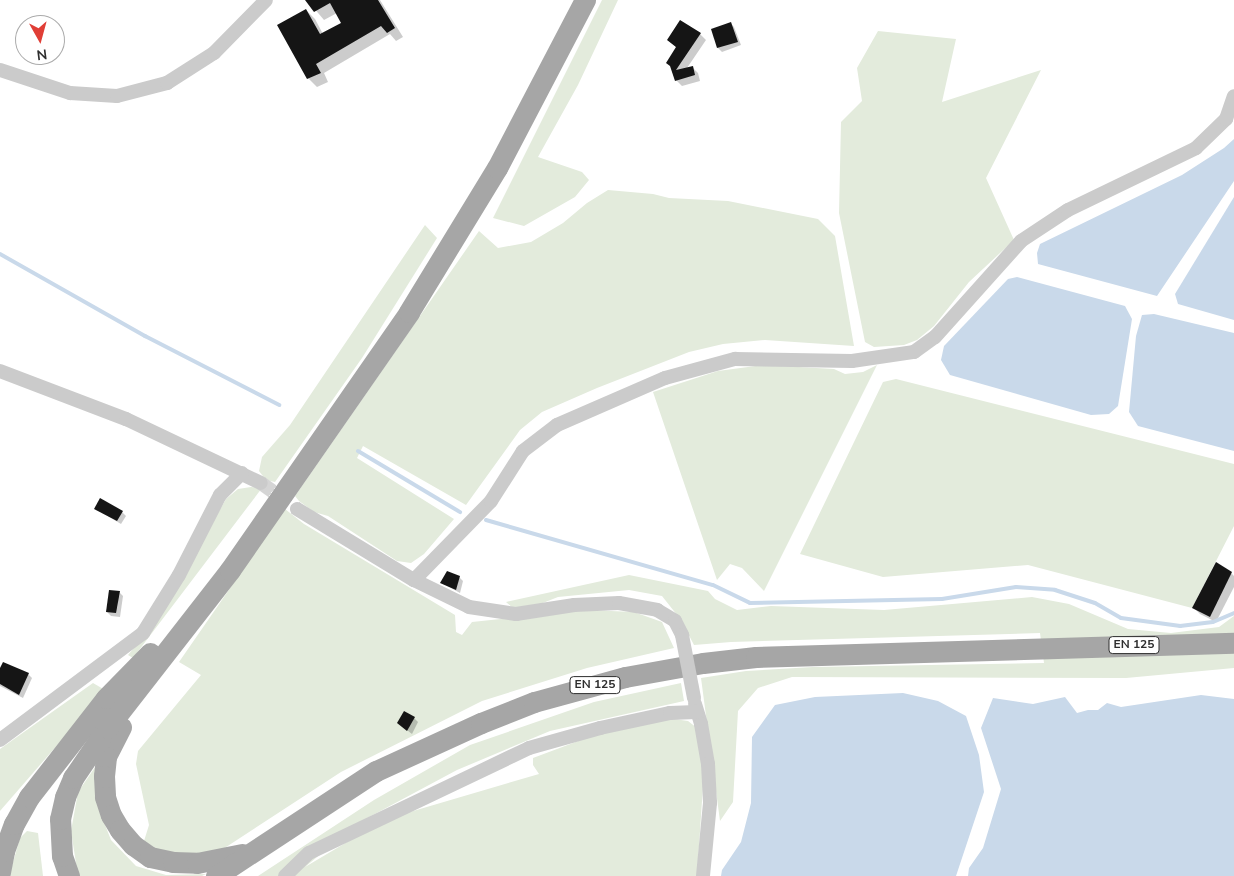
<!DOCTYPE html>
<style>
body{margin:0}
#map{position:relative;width:1234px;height:876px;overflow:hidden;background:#fff;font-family:"Nunito Sans",sans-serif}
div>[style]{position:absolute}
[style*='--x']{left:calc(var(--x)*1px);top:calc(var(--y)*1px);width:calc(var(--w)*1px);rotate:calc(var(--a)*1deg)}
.green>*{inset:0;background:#e3ebdc}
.water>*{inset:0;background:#c9d9ea}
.shadow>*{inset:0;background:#0003}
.stream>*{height:4px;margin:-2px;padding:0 2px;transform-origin:2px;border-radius:2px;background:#c9d9ea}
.building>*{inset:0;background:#151515}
.minor-tunnel>*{height:14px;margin-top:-7px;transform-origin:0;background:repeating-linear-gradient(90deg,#d5d5d5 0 14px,transparent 0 21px)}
.minor>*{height:14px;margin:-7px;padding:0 7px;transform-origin:7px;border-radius:7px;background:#cbcbcb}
.primary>*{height:21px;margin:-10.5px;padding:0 10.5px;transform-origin:10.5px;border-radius:10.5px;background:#a6a6a6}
.minor-bridge>*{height:14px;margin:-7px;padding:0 7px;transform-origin:7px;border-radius:7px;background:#cbcbcb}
span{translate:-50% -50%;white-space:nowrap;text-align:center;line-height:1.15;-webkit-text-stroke:5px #fff;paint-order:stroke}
.shield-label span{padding:1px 4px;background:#fff;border:1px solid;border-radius:4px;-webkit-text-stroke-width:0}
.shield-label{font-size:12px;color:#2e2e2e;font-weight:700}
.north{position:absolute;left:15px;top:15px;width:50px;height:50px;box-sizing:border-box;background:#fff;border:1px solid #ababab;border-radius:50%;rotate:173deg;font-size:14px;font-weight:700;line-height:20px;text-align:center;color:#2e2e2e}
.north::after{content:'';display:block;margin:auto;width:18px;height:22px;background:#e03e36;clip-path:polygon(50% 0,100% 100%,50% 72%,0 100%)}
</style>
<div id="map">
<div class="green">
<div style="clip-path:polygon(602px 0,618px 0,578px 85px,538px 157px,582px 172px,589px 180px,575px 197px,524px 226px,493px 218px)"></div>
<div style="clip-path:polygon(878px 31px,956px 39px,942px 102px,1041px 70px,986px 178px,1014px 240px,969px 282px,934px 326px,917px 340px,904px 345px,874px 347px,865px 342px,839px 213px,841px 122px,862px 101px,857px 68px)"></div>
<div style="clip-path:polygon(608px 190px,653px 194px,669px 198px,728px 201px,818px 219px,835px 236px,854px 346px,765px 340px,723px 344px,689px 352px,597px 388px,542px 412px,520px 430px,466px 505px,363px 446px,357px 458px,454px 519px,424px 554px,411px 563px,397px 561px,328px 516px,314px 512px,299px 501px,295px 496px,479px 231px,498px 248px,531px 242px,563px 223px,587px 203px)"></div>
<div style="clip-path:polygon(425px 225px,437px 238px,362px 358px,275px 482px,266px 480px,259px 471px,262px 457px,290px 425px)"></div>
<div style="clip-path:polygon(763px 365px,834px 369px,845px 374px,863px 372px,877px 365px,764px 591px,742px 568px,730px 564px,717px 580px,653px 392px,718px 371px)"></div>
<div style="clip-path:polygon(896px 379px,1234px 464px,1234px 526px,1192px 608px,1028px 565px,883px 577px,800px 554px,883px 382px)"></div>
<div style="clip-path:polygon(251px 487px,262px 488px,133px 658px,128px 655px,153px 626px,226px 499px,238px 489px)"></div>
<div style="clip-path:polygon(285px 509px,304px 524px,455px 615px,456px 632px,462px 635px,472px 622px,588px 610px,634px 612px,662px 622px,674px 648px,587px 668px,482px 701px,341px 772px,217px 853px,184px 856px,160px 851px,144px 841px,149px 825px,136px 764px,138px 751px,201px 675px,179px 662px)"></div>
<div style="clip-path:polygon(629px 575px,708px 591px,715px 599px,737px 610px,771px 606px,884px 610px,1032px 597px,1069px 604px,1128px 629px,1171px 633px,1219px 627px,1234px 616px,1234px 668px,1126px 678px,792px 677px,758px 688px,738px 711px,733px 802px,720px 821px,701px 678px,746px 671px,813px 667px,1044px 663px,1040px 633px,731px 642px,694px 645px,681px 620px,662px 596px,629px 590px,558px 597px,525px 610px,513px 608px,506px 602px)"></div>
<div style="clip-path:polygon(93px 683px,105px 690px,0 811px,0 749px)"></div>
<div style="clip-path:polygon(681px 683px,684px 701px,550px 731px,457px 770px,358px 823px,305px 867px,354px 838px,403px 814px,539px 774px,533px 765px,533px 758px,589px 737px,659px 719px,674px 719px,688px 721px,697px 728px,704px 771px,697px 876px,258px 876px,374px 800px,470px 745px,594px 702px)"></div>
<div style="clip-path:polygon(100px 760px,102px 817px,111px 840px,136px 866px,166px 875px,206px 874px,202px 876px,78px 876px,71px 831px,78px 792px)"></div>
<div style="clip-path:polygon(27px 831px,38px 833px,43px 876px,9px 876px,20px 838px)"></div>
</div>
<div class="water">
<div style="clip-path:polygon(1234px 139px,1234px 181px,1157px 296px,1038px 264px,1037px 253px,1040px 244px,1182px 175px,1224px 148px)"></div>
<div style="clip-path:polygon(1234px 197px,1234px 320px,1178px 304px,1175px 294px)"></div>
<div style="clip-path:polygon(1017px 277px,1125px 306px,1132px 319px,1118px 406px,1109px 414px,1091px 415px,950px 375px,941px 360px,944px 346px,1008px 279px)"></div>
<div style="clip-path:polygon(1154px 314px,1234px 333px,1234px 451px,1138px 426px,1129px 412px,1136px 336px,1142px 315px)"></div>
<div style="clip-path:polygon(903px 693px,938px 701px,966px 716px,979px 755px,984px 792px,956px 876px,721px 876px,722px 870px,741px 842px,751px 803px,752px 737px,775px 705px,815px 697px)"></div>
<div style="clip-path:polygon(1201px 695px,1234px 699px,1234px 876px,968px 876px,969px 868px,983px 848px,1001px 789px,981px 728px,993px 698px,1033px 704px,1065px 697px,1077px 713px,1088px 710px,1098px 710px,1107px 703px,1121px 707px)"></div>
</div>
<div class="shadow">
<div style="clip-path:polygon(307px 0,380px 0,403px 37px,396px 41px,390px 34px,324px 73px,328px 82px,317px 87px,308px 78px,306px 10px,315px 19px,323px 34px,342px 23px,337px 13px,324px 20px)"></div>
<div style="clip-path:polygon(730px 23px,734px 27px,741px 45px,722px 52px,718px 48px,712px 30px)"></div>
<div style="clip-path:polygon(700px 34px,706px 40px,687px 68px,692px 67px,698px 73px,700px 81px,682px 86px,676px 80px,672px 67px,677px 48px,668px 40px)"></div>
<div style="clip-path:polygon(96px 509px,122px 512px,126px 516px,121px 524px)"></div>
<div style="clip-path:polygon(1231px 573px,1234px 576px,1234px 587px,1216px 622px,1200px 614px,1194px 608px)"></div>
<div style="clip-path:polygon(459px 577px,463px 581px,460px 593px,442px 583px)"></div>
<div style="clip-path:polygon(119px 592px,123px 596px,120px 617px,111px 616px,107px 612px)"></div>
<div style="clip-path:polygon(0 671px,28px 674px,32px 678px,23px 698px,0 686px)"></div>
<div style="clip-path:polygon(414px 718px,418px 722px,412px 734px,403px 727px)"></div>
</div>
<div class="stream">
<div style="--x:0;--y:254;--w:167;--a:29.5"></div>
<div style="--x:145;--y:336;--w:151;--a:27.2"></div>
<div style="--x:358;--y:451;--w:119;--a:30.9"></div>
<div style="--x:486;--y:520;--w:236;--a:16"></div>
<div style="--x:713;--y:585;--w:41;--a:25.9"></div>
<div style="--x:750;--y:603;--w:192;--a:-1.2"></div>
<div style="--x:942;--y:599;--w:75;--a:-9.2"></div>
<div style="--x:1016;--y:587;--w:39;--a:4"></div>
<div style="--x:1055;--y:590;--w:42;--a:18"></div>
<div style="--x:1095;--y:603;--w:30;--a:30"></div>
<div style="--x:1121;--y:618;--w:60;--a:7.7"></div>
<div style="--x:1180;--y:626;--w:33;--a:-7"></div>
<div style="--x:1213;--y:622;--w:23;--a:-23"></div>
</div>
<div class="building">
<div style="clip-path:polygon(305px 0,378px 0,395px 28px,387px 33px,381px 26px,316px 64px,321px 73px,307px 79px,277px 25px,306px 9px,320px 34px,341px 23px,330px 3px,314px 12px)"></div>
<div style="clip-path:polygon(680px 20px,701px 33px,676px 70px,693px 66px,695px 75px,675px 81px,670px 66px,666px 63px,676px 47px,667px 40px)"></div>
<div style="clip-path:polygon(731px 22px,738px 42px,717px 48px,711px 29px)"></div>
<div style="clip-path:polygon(100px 498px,123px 511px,117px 521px,94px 509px)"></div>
<div style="clip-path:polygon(1216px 562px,1232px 572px,1210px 617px,1192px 608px)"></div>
<div style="clip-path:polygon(447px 571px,460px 576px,456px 590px,440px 583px)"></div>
<div style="clip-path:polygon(109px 590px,120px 591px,116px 613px,106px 612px)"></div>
<div style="clip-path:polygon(3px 662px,29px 673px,19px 695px,0 684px,0 668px)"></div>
<div style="clip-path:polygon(404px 711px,415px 717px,407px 731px,397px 723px)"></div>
</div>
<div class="minor-tunnel">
<div style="--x:261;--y:483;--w:44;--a:35.8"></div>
</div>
<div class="minor">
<div style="--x:0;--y:70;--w:74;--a:18.2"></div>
<div style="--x:70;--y:93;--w:47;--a:3.7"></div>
<div style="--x:117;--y:96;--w:52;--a:-14.6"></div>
<div style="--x:167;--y:83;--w:56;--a:-32.6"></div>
<div style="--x:214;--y:53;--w:74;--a:-45.5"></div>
<div style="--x:0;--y:371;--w:135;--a:20.9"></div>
<div style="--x:126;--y:419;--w:149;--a:25.4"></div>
<div style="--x:297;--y:509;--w:137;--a:31.3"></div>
<div style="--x:414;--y:580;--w:61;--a:26.1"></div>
<div style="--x:469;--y:607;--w:48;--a:8.5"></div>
<div style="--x:516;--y:614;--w:59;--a:-8.8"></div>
<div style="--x:574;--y:605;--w:45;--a:-2.5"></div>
<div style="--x:619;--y:603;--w:39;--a:10"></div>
<div style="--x:657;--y:610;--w:21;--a:31"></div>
<div style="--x:675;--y:621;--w:16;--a:63"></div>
<div style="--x:414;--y:580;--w:110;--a:-45.7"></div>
<div style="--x:491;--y:501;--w:59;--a:-57.4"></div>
<div style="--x:523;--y:451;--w:43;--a:-37.4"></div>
<div style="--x:557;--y:425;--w:118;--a:-23.5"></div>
<div style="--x:665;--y:378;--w:73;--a:-15.2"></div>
<div style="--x:735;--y:359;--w:117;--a:1"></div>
<div style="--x:852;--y:361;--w:63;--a:-8.3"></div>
<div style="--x:914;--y:352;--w:26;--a:-36"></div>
<div style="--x:935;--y:337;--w:129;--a:-48.1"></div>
<div style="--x:1021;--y:241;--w:56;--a:-33.4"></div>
<div style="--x:1068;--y:210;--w:142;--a:-25.8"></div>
<div style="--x:1196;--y:148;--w:42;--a:-44"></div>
<div style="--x:1226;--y:119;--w:24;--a:-71"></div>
<div style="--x:695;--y:704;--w:21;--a:73"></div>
<div style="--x:701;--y:724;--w:41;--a:80.1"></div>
<div style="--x:708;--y:764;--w:39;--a:87"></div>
<div style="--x:710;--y:803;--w:73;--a:95.5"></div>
<div style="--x:0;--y:740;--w:179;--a:-36.8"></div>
<div style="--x:143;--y:633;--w:68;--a:-58.2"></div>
<div style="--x:179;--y:575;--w:90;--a:-62.9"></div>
<div style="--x:220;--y:495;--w:31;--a:-45"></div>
<div style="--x:285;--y:876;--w:33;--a:-44"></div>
<div style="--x:309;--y:853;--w:244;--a:-25.5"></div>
<div style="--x:529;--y:748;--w:74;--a:-15.7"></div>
<div style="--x:600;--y:728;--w:72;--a:-12.1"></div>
<div style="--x:670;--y:713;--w:26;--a:-2"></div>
</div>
<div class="primary">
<div style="--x:121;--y:727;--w:34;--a:117"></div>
<div style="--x:106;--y:757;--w:19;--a:96"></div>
<div style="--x:104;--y:776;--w:21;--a:87"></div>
<div style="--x:105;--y:797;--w:19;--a:72"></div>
<div style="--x:111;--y:815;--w:17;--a:59"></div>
<div style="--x:120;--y:830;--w:20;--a:49"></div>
<div style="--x:133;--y:845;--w:21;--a:35"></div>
<div style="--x:150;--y:857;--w:24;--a:12"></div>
<div style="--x:173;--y:862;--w:24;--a:2"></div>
<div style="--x:197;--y:863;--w:46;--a:-11.3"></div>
<div style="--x:0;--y:872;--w:21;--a:-79"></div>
<div style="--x:4;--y:851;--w:29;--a:-70"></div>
<div style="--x:14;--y:824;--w:31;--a:-61"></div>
<div style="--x:29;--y:797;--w:125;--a:-52.1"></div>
<div style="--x:106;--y:698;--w:63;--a:-45.6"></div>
<div style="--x:69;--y:876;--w:21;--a:-109"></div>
<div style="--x:62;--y:856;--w:37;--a:-93"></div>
<div style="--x:60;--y:819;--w:23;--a:-77"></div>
<div style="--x:65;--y:797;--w:21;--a:-67"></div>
<div style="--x:73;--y:778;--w:60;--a:-55.8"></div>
<div style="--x:107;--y:728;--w:200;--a:-52.1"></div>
<div style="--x:230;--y:570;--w:314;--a:-55.2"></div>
<div style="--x:409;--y:312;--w:169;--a:-58.6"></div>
<div style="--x:497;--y:168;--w:190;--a:-62.4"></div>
<div style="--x:216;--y:876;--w:191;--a:-33.3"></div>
<div style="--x:376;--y:771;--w:115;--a:-24.6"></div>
<div style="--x:481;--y:723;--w:57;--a:-21.6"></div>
<div style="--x:534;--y:702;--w:94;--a:-15.4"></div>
<div style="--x:625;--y:677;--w:79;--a:-10.2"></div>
<div style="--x:703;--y:663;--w:53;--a:-6.5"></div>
<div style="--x:756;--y:657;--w:478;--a:-1.7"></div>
</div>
<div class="minor-bridge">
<div style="--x:682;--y:635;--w:64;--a:79.2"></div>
</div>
<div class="shield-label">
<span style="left:1134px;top:645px">EN 125</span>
<span style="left:595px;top:685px">EN 125</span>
</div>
<div class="north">N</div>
</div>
